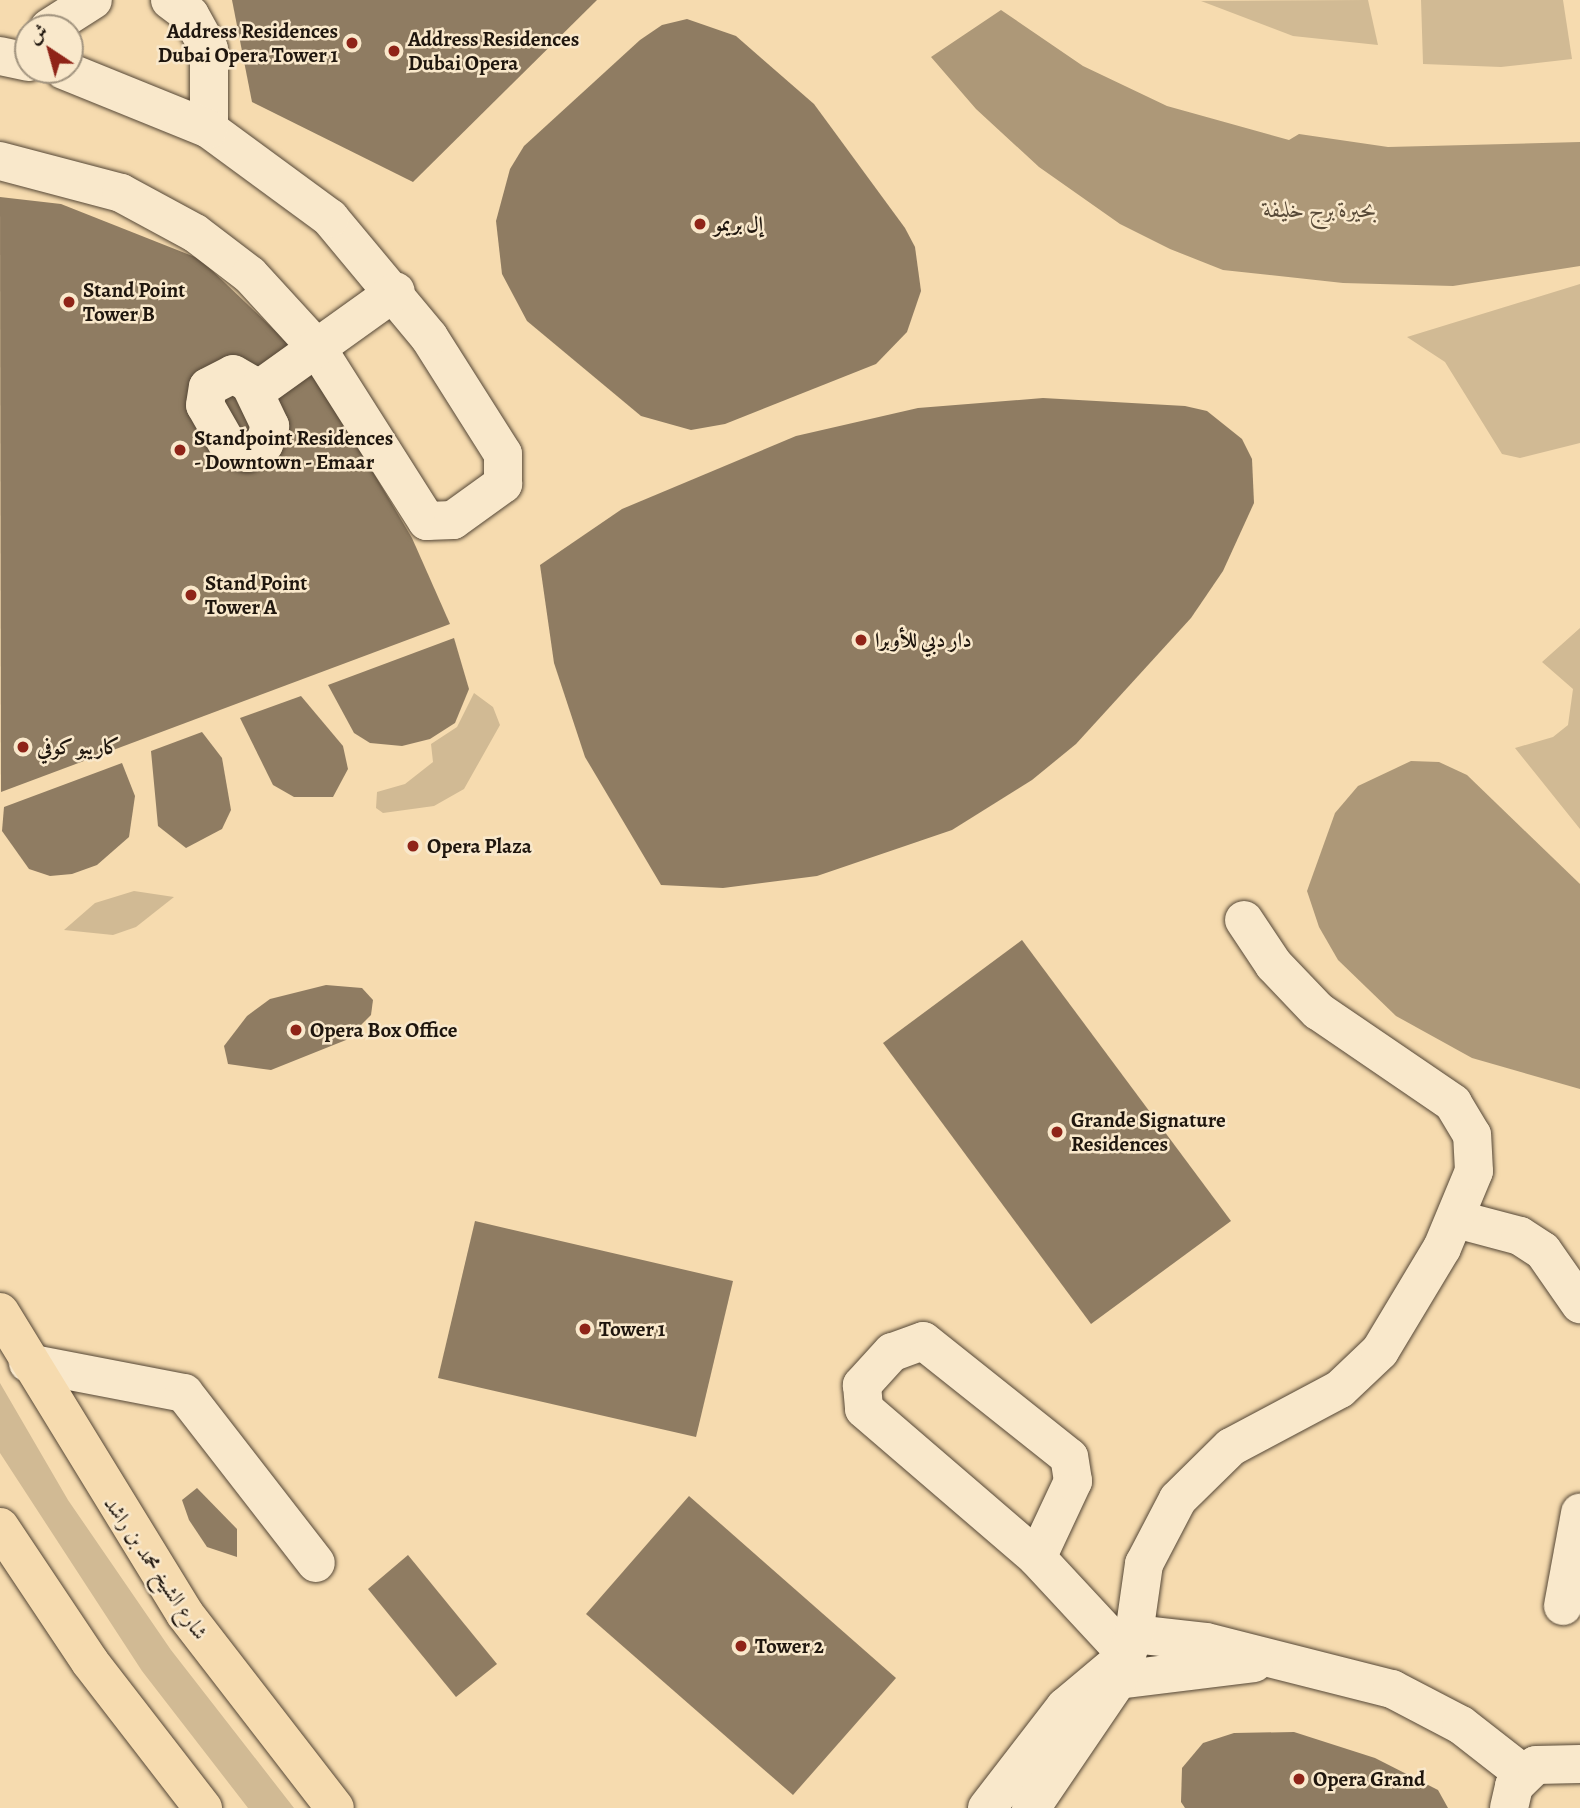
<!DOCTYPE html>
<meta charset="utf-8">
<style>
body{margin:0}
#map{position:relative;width:1580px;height:1808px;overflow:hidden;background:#f6dbaf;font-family:Alegreya,Amiri,serif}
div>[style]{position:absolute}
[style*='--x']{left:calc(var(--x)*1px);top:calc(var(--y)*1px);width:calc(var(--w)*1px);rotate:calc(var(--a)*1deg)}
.green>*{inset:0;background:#d1ba94}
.water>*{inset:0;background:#ad9878}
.building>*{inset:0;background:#8f7c62}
.roads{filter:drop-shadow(0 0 2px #554736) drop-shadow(0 0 2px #554736)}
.minor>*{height:38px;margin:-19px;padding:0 19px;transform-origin:19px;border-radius:19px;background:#f9e8cb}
.major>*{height:38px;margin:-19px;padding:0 19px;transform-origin:19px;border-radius:19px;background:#f6dbaf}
.dots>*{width:19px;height:19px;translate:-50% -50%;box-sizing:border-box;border:4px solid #f9e8cb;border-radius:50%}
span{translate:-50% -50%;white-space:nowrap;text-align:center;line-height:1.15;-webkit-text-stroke:5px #f9e8cb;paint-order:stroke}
.poi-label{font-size:21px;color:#1f160e;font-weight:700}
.right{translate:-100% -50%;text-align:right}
.left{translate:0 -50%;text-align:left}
.street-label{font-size:21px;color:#1f160e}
.water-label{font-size:23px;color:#584a38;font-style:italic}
.north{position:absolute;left:14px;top:14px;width:70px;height:70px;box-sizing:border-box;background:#f9e8cb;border:2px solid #a2947f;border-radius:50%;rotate:324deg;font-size:19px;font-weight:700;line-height:28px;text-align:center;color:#1f160e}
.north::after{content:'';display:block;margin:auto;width:24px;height:32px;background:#8f2418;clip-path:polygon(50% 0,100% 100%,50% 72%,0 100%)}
</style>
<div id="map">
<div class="green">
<div style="clip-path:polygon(1368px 0,1378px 45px,1293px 36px,1201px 1px)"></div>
<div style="clip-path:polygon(1421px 0,1563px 0,1572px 59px,1501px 67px,1423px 64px)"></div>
<div style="clip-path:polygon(1580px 284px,1580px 443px,1520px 458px,1502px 454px,1445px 362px,1407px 337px)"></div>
<div style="clip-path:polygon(1580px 628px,1580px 829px,1515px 748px,1553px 737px,1568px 725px,1573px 689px,1542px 662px)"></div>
<div style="clip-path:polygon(474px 693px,493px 707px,500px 725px,464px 789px,434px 806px,383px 813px,376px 808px,377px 792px,405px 784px,433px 762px,431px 744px,457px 727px)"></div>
<div style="clip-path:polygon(134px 891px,174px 897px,136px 927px,113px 935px,64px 930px,95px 903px)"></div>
<div style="clip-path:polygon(0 1383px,68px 1500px,171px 1650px,294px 1808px,248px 1808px,142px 1671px,0 1453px)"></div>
</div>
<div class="water">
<div style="clip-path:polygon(1001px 10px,1083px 66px,1167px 106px,1289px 140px,1299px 134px,1388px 147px,1580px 142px,1580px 266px,1453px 286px,1343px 283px,1223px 270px,1170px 249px,1120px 224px,1039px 167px,976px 109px,931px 57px)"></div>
<div style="clip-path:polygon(1411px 761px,1439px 762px,1467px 775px,1580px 884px,1580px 1089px,1472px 1058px,1396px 1016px,1338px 960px,1319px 927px,1307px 891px,1335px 813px,1358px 786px)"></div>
</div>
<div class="building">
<div style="clip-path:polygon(232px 0,597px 0,413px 182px,252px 102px)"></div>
<div style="clip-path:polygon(687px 19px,736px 36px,814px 104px,905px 228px,915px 247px,921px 291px,907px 332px,876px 364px,725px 424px,691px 430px,641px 416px,527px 321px,502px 274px,496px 221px,510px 169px,524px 146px,640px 40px,662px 25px)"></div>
<div style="clip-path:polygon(0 197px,61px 204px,200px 259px,308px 362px,412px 538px,450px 624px,1px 792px)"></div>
<div style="clip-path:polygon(1043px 398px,1185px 406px,1207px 411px,1242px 439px,1252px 459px,1254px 503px,1223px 571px,1191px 618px,1076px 744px,1032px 780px,952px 830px,817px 876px,723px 888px,661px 885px,585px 757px,554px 663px,540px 565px,622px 509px,796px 436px,918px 408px)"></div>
<div style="clip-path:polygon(454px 638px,469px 689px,455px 723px,430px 739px,402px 746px,370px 743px,354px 733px,328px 685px)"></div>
<div style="clip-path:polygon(301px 696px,343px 746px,348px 769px,333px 797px,294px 797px,273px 785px,240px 718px)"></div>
<div style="clip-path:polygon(202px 732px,222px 758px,231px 810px,222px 829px,186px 848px,158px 826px,151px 751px)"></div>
<div style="clip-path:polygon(122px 763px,135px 796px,129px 837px,97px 865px,72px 874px,50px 876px,29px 869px,2px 831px,4px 807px)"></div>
<div style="clip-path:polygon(1022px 940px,1231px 1221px,1091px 1324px,883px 1043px)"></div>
<div style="clip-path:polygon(326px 985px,362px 988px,373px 1000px,371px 1015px,346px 1040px,271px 1070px,228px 1064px,224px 1046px,247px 1016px,270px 999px)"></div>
<div style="clip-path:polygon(475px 1221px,733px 1281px,696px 1437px,438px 1378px)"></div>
<div style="clip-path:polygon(197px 1488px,237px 1529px,237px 1557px,207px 1547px,189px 1520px,182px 1500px)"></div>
<div style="clip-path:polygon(689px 1496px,896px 1678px,793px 1795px,586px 1614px)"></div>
<div style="clip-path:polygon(408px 1555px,497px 1664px,456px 1697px,368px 1589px)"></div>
<div style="clip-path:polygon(1294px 1732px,1375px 1758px,1438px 1790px,1448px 1808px,1185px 1808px,1181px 1802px,1182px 1768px,1203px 1743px,1234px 1733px)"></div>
</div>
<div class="roads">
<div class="minor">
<div style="--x:170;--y:0;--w:25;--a:37"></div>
<div style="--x:190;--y:15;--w:39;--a:61"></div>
<div style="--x:209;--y:49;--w:80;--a:90"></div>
<div style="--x:49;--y:28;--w:52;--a:-32.5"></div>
<div style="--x:0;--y:56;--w:29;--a:12"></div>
<div style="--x:0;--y:161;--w:125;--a:14.8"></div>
<div style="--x:121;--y:193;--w:84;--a:28.4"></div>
<div style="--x:195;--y:233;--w:69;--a:37.4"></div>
<div style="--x:250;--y:275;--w:99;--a:47.5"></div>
<div style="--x:317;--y:348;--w:205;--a:57.6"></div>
<div style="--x:427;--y:521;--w:26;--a:-2"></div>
<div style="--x:453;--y:520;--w:62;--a:-35.8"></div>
<div style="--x:503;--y:484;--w:30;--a:-90"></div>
<div style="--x:503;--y:454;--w:138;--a:-122.3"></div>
<div style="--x:429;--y:337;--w:155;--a:-129.8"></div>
<div style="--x:330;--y:218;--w:150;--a:-143.7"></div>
<div style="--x:209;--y:129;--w:157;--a:-157.9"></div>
<div style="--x:233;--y:374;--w:20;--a:30"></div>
<div style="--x:250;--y:384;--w:47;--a:64.5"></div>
<div style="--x:270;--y:426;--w:19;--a:108"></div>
<div style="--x:264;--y:444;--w:19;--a:152"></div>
<div style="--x:247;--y:453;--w:19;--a:-162"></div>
<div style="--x:229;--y:447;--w:48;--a:-119.7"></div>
<div style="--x:205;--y:405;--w:18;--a:-81"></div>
<div style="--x:208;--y:387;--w:28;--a:-27"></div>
<div style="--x:255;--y:392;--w:173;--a:-35.6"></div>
<div style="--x:1456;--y:1219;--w:66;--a:14.9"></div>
<div style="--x:1520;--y:1236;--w:27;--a:33"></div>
<div style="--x:1543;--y:1251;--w:65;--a:55.1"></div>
<div style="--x:28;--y:1363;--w:159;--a:10.9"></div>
<div style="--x:184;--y:1393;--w:215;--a:52.2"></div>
<div style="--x:1037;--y:1558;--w:85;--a:-64.9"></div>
<div style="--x:1073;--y:1481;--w:24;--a:-99"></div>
<div style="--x:1069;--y:1457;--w:186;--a:-141.5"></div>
<div style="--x:923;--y:1341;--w:33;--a:160"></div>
<div style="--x:892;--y:1352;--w:45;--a:132.3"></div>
<div style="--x:862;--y:1385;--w:24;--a:85"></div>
<div style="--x:864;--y:1409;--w:228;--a:40.7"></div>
<div style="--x:1037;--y:1558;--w:132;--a:47.1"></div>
<div style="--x:1563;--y:1606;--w:95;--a:-79.6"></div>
<div style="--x:1134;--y:1634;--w:72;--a:6.3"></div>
<div style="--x:1206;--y:1642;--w:192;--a:14.2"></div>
<div style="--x:1392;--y:1689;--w:78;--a:27.6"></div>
<div style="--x:1461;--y:1725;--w:80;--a:37.9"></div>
<div style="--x:1118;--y:1680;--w:137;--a:-7.1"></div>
<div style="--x:987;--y:1808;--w:128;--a:-52.3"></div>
<div style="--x:1065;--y:1707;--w:80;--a:-39.9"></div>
<div style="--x:1031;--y:1808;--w:155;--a:-55.8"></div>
<div style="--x:1118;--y:1680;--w:49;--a:-70.8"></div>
<div style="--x:1134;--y:1634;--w:71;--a:-81.9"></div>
<div style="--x:1144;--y:1564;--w:73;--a:-62.4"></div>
<div style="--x:1178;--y:1499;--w:74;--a:-44.5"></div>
<div style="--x:1231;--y:1447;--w:123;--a:-28"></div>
<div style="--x:1340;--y:1389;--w:55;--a:-43.5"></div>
<div style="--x:1380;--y:1351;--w:120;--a:-59"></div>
<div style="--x:1442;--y:1248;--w:83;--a:-67.4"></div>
<div style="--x:1474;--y:1171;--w:36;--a:-93"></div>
<div style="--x:1472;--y:1135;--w:37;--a:-121"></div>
<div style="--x:1453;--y:1103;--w:163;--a:-145.7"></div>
<div style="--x:1318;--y:1011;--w:64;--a:-133.7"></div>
<div style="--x:1274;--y:965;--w:54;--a:-123.7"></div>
<div style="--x:1509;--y:1808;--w:23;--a:-77"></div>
<div style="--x:1514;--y:1786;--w:30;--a:-44"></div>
<div style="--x:1536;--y:1765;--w:44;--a:-1.3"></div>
</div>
<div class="major">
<div style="--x:0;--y:1312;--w:354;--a:58.5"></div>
<div style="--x:185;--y:1614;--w:245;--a:52.3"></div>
<div style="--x:0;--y:1527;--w:162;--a:56.3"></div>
<div style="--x:90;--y:1662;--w:185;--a:52.3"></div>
</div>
</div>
<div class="dots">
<div style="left:352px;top:43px;background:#8f2418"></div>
<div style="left:394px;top:51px;background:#8f2418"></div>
<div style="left:700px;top:224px;background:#8f2418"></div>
<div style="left:69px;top:302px;background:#8f2418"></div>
<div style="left:180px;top:450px;background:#8f2418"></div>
<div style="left:191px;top:595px;background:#8f2418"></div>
<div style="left:861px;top:640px;background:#8f2418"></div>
<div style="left:23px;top:747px;background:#8f2418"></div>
<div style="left:413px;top:846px;background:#8f2418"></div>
<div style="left:296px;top:1030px;background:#8f2418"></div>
<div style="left:1057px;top:1132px;background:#8f2418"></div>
<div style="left:585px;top:1329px;background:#8f2418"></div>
<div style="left:741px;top:1646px;background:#8f2418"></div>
<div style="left:1299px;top:1779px;background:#8f2418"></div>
</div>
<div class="poi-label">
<span class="right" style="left:338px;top:43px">Address Residences<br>Dubai Opera Tower 1</span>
<span class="left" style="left:408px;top:51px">Address Residences<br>Dubai Opera</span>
<span class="left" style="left:714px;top:224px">إل بريمو</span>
<span class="left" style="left:83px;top:302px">Stand Point<br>Tower B</span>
<span class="left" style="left:194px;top:450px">Standpoint Residences<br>- Downtown - Emaar</span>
<span class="left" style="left:205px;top:595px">Stand Point<br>Tower A</span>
<span class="left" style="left:875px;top:640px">دار دبي للأوبرا</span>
<span class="left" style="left:37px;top:747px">كاريبو كوفي</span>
<span class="left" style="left:427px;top:846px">Opera Plaza</span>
<span class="left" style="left:310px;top:1030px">Opera Box Office</span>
<span class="left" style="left:1071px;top:1132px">Grande Signature<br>Residences</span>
<span class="left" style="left:599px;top:1329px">Tower 1</span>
<span class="left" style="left:755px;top:1646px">Tower 2</span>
<span class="left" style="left:1313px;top:1779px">Opera Grand</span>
</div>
<div class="street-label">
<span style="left:156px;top:1568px;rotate:56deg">شارع الشيخ محمد بن راشد</span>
</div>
<div class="water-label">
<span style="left:1320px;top:210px">بحيرة برج خليفة</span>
</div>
<div class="north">ش</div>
</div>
